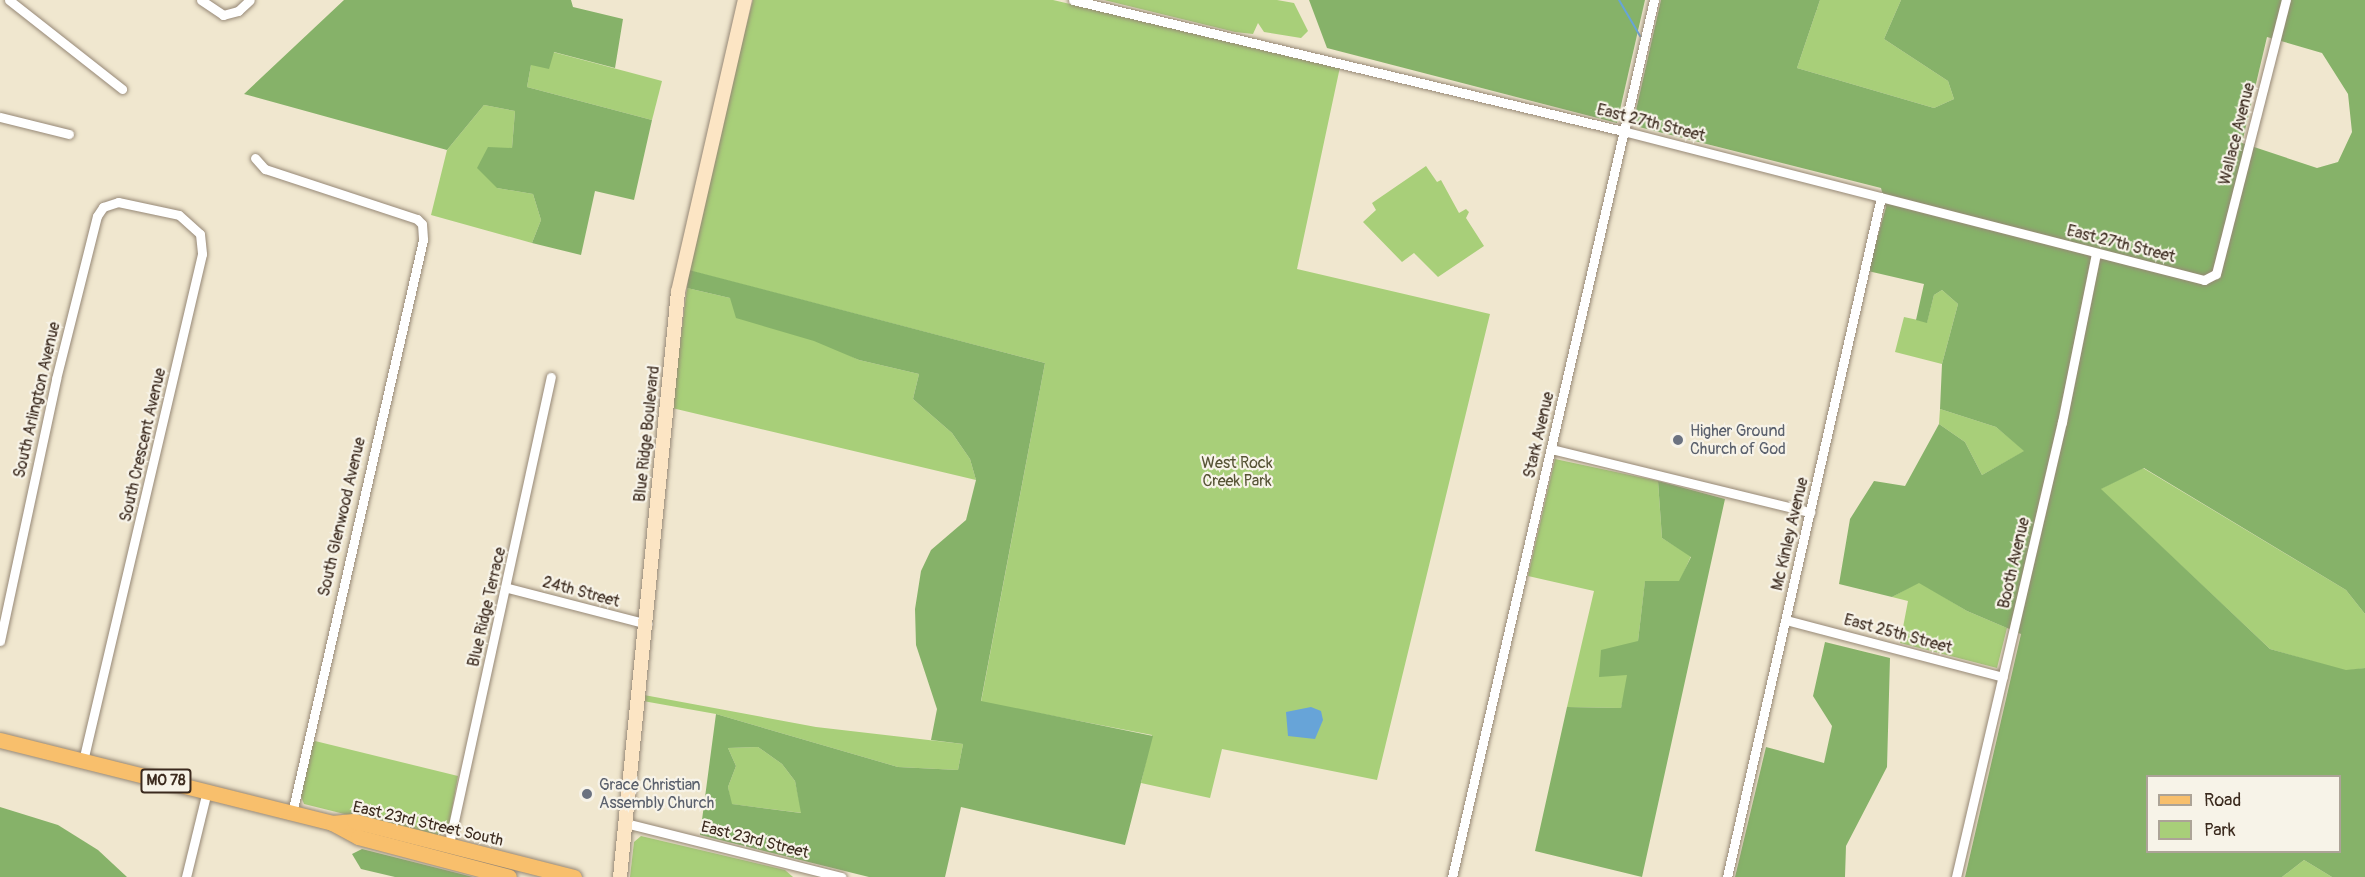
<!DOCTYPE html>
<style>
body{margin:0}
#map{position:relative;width:2365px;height:877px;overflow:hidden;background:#f0e7cf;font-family:Pangolin,sans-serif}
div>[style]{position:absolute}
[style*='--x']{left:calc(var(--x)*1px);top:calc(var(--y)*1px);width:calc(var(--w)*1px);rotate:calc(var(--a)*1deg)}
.green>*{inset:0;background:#a8cf79}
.forest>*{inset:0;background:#86b269}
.water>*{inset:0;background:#67a4d8}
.stream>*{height:2px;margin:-1px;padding:0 1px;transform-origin:1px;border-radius:1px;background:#67a4d8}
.roads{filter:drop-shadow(0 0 2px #968876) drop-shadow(0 0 2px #968876)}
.street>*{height:9px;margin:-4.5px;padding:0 4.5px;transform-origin:4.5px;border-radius:4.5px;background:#fff}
.secondary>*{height:14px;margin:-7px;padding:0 7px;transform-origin:7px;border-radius:7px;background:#fce5c4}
.primary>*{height:15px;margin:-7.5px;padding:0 7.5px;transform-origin:7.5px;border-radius:7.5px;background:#f8bf6c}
.dots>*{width:16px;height:16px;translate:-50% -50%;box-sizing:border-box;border:3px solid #f7f3e8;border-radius:50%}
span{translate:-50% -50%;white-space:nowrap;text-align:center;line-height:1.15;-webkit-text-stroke:4.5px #f7f3e8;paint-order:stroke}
.shield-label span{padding:2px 4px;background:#f7f3e8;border:2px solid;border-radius:4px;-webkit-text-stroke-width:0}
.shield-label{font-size:15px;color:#3b2a1e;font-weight:700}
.street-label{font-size:16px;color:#3b2a1e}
.worship-label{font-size:16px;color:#5b616d}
.left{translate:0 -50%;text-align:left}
.park-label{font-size:16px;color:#565335}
.legend{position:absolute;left:2146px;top:775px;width:195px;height:78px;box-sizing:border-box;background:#f7f3e8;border:2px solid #aca397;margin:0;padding:8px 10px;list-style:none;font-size:18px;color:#3b2a1e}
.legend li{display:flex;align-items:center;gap:12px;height:30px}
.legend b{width:30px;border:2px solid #aca397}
</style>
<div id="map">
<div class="green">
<div style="clip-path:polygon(753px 0,1053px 0,1340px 67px,1297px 269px,1490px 314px,1377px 780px,1222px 749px,1210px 798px,1141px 783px,1152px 735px,981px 702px,1045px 363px,683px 269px)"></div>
<div style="clip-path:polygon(1104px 0,1277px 0,1294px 3px,1308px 31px,1301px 38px,1264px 32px,1258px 23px,1253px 34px,1235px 32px)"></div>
<div style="clip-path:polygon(1820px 0,1901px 0,1884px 39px,1948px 81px,1954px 99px,1934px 108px,1797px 68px)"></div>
<div style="clip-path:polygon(553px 52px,662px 81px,652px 120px,527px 87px,531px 65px)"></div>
<div style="clip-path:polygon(484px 105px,515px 111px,512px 148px,497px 188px,533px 194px,541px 220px,532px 243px,431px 215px,447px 150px)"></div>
<div style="clip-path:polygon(1426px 166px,1437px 182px,1441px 180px,1459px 213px,1466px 209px,1469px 212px,1466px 218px,1484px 246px,1438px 277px,1414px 253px,1402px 262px,1363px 222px,1376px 210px,1372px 203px)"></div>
<div style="clip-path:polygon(687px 288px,730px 298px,859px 360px,919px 374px,913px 399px,952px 433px,970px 459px,976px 480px,672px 408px)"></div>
<div style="clip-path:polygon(1942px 290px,1958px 304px,1942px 364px,1895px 352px,1904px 317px,1927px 322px,1934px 295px)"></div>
<div style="clip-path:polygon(1940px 409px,1996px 427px,2025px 451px,1982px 475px,1965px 442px,1939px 424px)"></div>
<div style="clip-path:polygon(1555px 459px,1658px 481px,1662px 538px,1691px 556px,1680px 581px,1645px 582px,1638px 641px,1621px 708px,1567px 707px,1594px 591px,1528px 576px)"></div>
<div style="clip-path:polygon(2143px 468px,2346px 590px,2365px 614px,2365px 668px,2346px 671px,2270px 649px,2100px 489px)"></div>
<div style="clip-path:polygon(1919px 582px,1967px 611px,2007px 628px,1997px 668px,1900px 643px,1908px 601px,1892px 597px)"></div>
<div style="clip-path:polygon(644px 695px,816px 727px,963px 744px,958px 770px,898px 767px,716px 714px,643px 701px)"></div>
<div style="clip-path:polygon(311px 740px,458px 776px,448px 831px,437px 836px,425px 834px,304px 804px,300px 794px)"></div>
<div style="clip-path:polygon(758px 747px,782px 764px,795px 781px,802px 813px,731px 804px,728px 787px,736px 766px,728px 748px)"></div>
<div style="clip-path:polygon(641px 836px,785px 870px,793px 877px,630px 877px,634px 842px)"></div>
<div style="clip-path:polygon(2304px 860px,2332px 877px,2282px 877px)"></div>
</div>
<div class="forest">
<div style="clip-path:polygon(344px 0,571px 0,573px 7px,623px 19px,615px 68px,554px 52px,549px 69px,531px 65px,527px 87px,652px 120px,634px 200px,595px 191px,581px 255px,532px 243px,541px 220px,533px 194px,497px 188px,477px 168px,488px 147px,512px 148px,515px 111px,484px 105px,447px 150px,244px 94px)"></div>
<div style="clip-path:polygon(1309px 0,1645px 0,1617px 123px,1327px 48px)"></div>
<div style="clip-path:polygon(evenodd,1661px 0,1820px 0,1797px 68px,1934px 108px,1954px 99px,1948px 81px,1884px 39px,1901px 0,2365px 0,2365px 614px,2346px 590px,2144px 468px,2101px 489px,2270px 649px,2346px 670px,2365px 668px,2365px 877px,2332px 877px,2304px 860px,2282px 877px,1965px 877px,2021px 634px,1967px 611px,1919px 583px,1892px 597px,1839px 584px,1850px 519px,1874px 481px,1905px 486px,1939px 424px,1965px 442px,1982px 475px,2024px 451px,1996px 427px,1940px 409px,1942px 364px,1958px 304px,1942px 290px,1934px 295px,1927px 323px,1916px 320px,1924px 284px,1868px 271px,1886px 207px,1881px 188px,1639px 127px,1634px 119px,1661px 0,2267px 37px,2322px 53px,2348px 94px,2352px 132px,2338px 162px,2317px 168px,2242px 143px,2267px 37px,1661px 0,2148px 776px,2340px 776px,2340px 852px,2148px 852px,2148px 776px)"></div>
<div style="clip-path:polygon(evenodd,689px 270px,1045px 363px,981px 701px,1153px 736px,1125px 845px,961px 807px,945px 877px,869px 877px,700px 835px,716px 714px,898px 767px,958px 770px,963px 744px,931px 740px,937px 709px,916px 645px,915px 609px,921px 571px,931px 550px,966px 520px,976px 480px,970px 459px,952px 433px,913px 399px,919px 374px,859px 360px,814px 341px,736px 318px,730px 298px,687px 288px,689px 270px,758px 747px,782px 764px,795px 781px,801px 813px,732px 804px,728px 787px,736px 766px,728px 748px,758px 747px)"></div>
<div style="clip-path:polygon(1658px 481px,1725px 499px,1642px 877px,1535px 851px,1567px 707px,1621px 708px,1627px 675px,1599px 677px,1601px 650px,1638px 641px,1645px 581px,1679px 581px,1691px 557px,1662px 538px)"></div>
<div style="clip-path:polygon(1825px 642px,1890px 658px,1887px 767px,1846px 846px,1845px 877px,1735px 877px,1766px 747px,1824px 763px,1832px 726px,1813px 696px)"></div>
<div style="clip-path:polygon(0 807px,58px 825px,98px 850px,127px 877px,0 877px)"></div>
<div style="clip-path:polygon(362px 849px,473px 877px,395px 877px,361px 869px,352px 854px)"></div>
</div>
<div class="water">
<div style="clip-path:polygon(1311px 707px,1321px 711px,1323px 720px,1315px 739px,1288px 736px,1286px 712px)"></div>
</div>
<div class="stream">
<div style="--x:1619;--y:0;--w:42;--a:59.7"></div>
</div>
<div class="roads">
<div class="street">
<div style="--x:9;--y:0;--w:144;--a:38.2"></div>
<div style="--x:201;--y:0;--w:27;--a:34"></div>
<div style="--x:223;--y:15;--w:16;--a:-15"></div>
<div style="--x:238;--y:11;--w:16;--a:-43"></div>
<div style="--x:1073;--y:0;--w:565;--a:13.4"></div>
<div style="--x:1623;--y:131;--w:600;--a:14.38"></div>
<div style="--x:2204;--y:280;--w:13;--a:-27"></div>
<div style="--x:2216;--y:274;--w:283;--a:-75.7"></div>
<div style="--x:0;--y:117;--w:71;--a:13.8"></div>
<div style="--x:255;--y:158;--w:15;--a:48"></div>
<div style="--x:265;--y:169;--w:160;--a:18.2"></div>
<div style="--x:417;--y:219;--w:7;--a:45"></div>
<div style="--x:422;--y:224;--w:16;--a:86"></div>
<div style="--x:423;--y:240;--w:588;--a:102.88"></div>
<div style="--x:1551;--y:449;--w:267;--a:13.7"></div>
<div style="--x:508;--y:588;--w:144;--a:14.5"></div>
<div style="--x:1786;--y:620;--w:224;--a:14.7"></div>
<div style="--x:0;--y:641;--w:268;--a:-77.9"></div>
<div style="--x:56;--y:379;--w:168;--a:-75.9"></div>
<div style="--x:97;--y:216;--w:11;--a:-56"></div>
<div style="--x:103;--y:207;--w:16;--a:-18"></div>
<div style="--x:118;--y:202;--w:62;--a:12"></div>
<div style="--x:179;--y:215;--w:28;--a:42"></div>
<div style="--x:200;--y:234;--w:20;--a:84"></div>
<div style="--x:202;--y:254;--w:521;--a:103.21"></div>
<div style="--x:625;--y:823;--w:223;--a:14"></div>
<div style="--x:449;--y:844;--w:478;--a:-77.7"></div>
<div style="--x:186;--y:877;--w:89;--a:-76.3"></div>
<div style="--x:1452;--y:877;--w:900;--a:-77.03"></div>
<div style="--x:1727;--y:877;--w:697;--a:-77.24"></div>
<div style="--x:1956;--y:877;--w:467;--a:-76.9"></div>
<div style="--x:2062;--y:422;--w:172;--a:-78.6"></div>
</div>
<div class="secondary">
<div style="--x:620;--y:877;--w:588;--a:-84.34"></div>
<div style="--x:678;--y:292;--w:300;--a:-77.1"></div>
</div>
<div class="primary">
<div style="--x:0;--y:740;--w:342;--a:14"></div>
<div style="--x:332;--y:823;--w:30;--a:28"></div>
<div style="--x:358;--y:837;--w:156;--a:14.8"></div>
<div style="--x:332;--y:823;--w:22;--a:-5"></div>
<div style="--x:354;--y:821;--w:227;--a:14.3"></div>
</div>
</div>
<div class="dots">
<div style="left:1678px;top:440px;background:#6b7280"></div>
<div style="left:587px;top:794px;background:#6b7280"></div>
</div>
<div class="shield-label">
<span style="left:166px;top:781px">MO 78</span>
</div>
<div class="street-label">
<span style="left:1651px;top:123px;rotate:14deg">East 27th Street</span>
<span style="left:2237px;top:134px;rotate:-76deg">Wallace Avenue</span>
<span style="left:2121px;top:244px;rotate:14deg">East 27th Street</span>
<span style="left:37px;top:400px;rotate:-77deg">South Arlington Avenue</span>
<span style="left:647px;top:434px;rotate:-84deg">Blue Ridge Boulevard</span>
<span style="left:1539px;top:435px;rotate:-77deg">Stark Avenue</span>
<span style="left:143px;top:445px;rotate:-77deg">South Crescent Avenue</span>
<span style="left:342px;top:517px;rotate:-77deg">South Glenwood Avenue</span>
<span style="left:1790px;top:534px;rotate:-77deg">Mc Kinley Avenue</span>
<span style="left:2014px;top:563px;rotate:-77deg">Booth Avenue</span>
<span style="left:581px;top:592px;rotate:15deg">24th Street</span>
<span style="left:487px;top:607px;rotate:-77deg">Blue Ridge Terrace</span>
<span style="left:1898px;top:634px;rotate:15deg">East 25th Street</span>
<span style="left:428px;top:824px;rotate:13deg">East 23rd Street South</span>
<span style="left:755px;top:840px;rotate:14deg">East 23rd Street</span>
</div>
<div class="worship-label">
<span class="left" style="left:1690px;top:440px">Higher Ground<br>Church of God</span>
<span class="left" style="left:599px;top:794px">Grace Christian<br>Assembly Church</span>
</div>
<div class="park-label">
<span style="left:1237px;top:472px">West Rock<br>Creek Park</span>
</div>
<ul class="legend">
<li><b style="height:8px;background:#f8bf6c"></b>Road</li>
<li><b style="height:16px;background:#a8cf79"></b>Park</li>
</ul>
</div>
